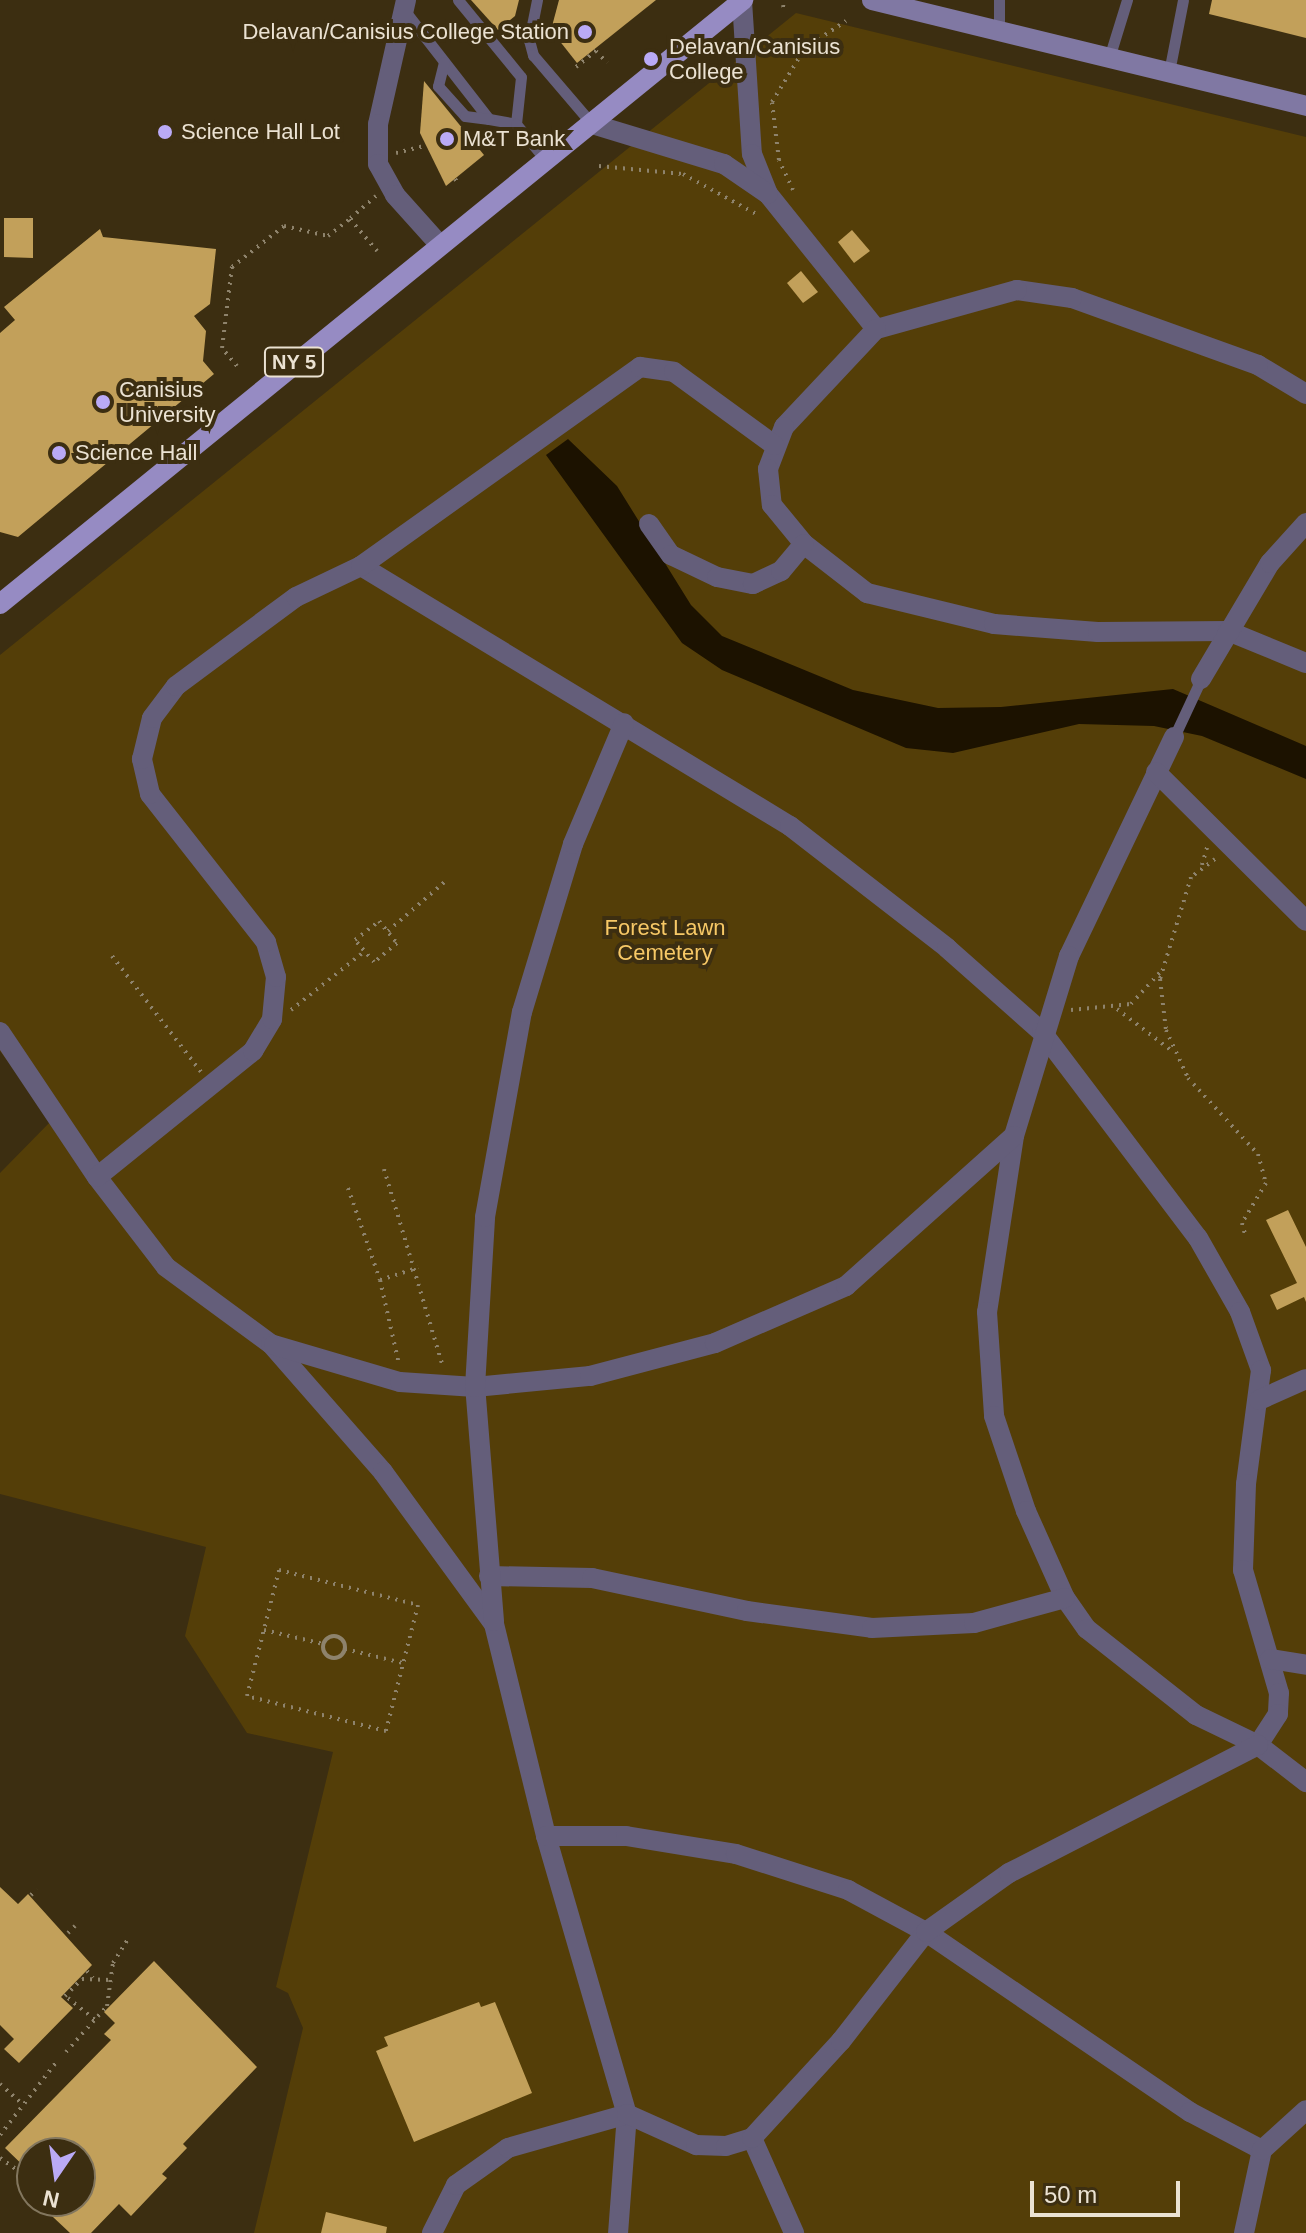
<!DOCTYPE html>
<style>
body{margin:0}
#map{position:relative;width:1306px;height:2233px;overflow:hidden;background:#3c2e11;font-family:Helvetica,sans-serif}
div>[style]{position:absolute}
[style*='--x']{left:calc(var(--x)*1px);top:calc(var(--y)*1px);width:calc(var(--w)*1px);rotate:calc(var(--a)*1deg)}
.green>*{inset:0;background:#543e08}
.water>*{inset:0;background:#1c1200}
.building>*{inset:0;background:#c2a05a}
.path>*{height:4px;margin-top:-2px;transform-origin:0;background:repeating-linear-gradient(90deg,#8e836c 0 2px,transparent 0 8px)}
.path>.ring{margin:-2px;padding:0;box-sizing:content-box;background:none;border:4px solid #8e836c;border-radius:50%}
.lane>*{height:11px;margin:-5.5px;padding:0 5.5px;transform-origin:5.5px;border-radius:5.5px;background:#645e7a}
.street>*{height:20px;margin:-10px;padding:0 10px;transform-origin:10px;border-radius:10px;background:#645e7a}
.secondary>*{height:20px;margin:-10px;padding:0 10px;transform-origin:10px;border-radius:10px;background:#8078a3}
.primary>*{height:20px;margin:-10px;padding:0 10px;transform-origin:10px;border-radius:10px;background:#968bc3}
.dots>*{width:22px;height:22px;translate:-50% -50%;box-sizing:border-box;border:4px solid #3c2e11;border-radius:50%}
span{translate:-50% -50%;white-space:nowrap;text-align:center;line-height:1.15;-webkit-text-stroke:8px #3c2e11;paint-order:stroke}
.shield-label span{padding:2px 6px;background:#3c2e11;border:2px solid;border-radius:6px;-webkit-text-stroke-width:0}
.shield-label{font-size:20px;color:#ebe2d2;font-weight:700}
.poi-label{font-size:22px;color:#ebe2d2}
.right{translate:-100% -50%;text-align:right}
.left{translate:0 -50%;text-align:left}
.park-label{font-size:22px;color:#f7c866}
.north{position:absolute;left:16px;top:2137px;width:80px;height:80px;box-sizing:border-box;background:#3c2e11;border:2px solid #82765e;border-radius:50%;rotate:193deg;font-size:22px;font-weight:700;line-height:32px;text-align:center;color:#ebe2d2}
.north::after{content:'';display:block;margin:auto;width:28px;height:36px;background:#baaaf6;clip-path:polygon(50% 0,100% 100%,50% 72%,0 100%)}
.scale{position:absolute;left:1030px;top:2181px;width:150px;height:36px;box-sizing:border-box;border:4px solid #ebe2d2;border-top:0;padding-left:10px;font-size:24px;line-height:28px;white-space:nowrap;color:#ebe2d2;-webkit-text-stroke:6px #3c2e11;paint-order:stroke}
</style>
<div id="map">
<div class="green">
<div style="clip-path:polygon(796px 13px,1306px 137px,1306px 2233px,254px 2233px,303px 2028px,288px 1993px,276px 1987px,333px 1752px,247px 1733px,185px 1636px,206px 1547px,0 1494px,0 1173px,52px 1120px,0 1051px,0 655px)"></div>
</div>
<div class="water">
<div style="clip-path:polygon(568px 439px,617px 486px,691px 605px,722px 636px,853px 690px,938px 708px,1001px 707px,1173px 689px,1306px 746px,1306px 779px,1202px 736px,1154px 726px,1079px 724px,953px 753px,906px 748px,722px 670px,682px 643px,546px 455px)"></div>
</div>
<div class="building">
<div style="clip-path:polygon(471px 0,519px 0,515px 16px,498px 30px)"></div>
<div style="clip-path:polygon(559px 0,656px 0,577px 63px,551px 30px)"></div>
<div style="clip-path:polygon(1212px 0,1306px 0,1306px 38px,1209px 14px)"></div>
<div style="clip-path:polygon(424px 81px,484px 155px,446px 186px,420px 133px)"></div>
<div style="clip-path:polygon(4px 218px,33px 218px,33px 258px,4px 257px)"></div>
<div style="clip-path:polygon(100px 229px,103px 237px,216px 249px,210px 304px,194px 316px,206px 331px,203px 361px,214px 374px,18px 537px,0 532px,0 333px,15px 320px,4px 307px)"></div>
<div style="clip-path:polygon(852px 230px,870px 251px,854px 263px,838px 242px)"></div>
<div style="clip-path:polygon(801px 271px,818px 292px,803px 303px,787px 283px)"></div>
<div style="clip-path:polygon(1288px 1210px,1306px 1247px,1306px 1302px,1304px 1297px,1277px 1310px,1270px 1295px,1297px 1283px,1266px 1220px)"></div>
<div style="clip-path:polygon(0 1887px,18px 1904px,28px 1894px,92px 1965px,61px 1997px,73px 2008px,19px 2063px,4px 2049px,14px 2039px,0 2025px)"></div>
<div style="clip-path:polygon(154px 1961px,257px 2067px,183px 2144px,187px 2148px,162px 2174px,167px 2178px,131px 2216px,119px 2204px,91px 2233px,70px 2233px,36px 2201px,80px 2201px,80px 2153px,32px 2153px,32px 2174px,5px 2148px,111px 2040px,104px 2034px,115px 2023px,104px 2012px)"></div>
<div style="clip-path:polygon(479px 2002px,481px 2007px,495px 2002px,532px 2093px,414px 2142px,376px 2051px,388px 2046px,384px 2037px)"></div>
<div style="clip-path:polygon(326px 2212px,387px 2227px,386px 2233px,321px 2233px)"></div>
</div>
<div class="path">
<div style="--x:783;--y:5;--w:7;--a:74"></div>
<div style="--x:554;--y:41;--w:6;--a:-81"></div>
<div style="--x:596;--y:51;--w:16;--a:47"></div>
<div style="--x:576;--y:67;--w:26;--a:-39"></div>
<div style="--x:396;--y:153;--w:29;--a:-14"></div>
<div style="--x:599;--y:166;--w:84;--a:5.4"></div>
<div style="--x:683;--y:174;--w:85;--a:28.7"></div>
<div style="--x:455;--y:179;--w:6;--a:51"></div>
<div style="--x:793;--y:190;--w:33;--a:-115"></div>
<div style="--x:779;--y:160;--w:58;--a:-96.9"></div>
<div style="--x:772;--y:102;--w:63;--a:-58.6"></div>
<div style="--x:805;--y:48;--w:49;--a:-33.4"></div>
<div style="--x:376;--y:196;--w:35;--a:139"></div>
<div style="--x:350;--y:219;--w:42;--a:49.8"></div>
<div style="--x:237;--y:366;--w:23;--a:-130"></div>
<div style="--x:222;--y:348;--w:82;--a:-83"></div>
<div style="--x:232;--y:267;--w:66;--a:-38.3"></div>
<div style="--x:284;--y:226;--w:45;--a:12.8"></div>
<div style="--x:328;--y:236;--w:28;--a:-38"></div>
<div style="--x:1215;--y:859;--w:30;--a:143"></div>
<div style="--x:1191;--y:877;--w:107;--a:106.9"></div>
<div style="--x:1160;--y:979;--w:51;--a:83.3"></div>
<div style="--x:1166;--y:1030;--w:53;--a:65.4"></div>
<div style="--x:1188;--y:1078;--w:103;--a:47.4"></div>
<div style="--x:1258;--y:1154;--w:30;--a:75"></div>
<div style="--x:1266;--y:1183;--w:47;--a:121"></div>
<div style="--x:1242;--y:1223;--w:11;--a:75"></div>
<div style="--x:1202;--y:865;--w:19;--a:-74"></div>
<div style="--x:379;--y:921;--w:28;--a:51"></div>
<div style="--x:397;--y:943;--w:30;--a:140"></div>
<div style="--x:374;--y:962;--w:29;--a:-131"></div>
<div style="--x:355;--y:940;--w:31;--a:-38"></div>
<div style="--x:388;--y:931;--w:79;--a:-40.9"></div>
<div style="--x:112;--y:956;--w:146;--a:52.5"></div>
<div style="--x:1117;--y:1009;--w:69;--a:37.4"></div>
<div style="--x:291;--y:1010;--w:95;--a:-38.6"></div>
<div style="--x:1071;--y:1010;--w:60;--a:-5.7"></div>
<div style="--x:1131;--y:1004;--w:46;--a:-47.6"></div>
<div style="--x:384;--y:1169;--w:207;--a:73.4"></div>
<div style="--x:348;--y:1188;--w:97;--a:70.8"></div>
<div style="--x:380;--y:1280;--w:86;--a:77.3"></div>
<div style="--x:380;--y:1280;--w:40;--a:-18"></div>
<div style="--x:279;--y:1570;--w:143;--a:14.1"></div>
<div style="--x:418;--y:1605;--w:130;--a:104.3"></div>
<div style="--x:386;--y:1731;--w:143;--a:-165.9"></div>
<div style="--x:247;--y:1696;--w:130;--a:-75.7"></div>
<div style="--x:264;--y:1630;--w:61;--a:13.3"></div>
<div class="ring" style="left:323px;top:1636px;width:18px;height:18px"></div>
<div style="--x:345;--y:1649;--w:60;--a:13.6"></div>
<div style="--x:31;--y:1895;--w:8;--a:-45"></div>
<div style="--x:68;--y:1933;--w:10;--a:-45"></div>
<div style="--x:87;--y:1971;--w:9;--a:49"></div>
<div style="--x:65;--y:1996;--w:24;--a:-45"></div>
<div style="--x:82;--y:1979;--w:29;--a:2"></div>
<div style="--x:68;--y:1998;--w:35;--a:39"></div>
<div style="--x:66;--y:2052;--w:62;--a:-48.3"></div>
<div style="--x:107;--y:2006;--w:43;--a:-82.1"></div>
<div style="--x:113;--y:1963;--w:31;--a:-58"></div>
<div style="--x:0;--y:2084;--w:27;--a:42"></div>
<div style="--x:0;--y:2135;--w:95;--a:-52.3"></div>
<div style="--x:0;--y:2158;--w:39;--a:35"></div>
</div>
<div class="lane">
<div style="--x:458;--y:0;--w:99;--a:50.7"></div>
<div style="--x:521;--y:77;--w:47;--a:96.1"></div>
<div style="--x:537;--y:0;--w:41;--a:101.3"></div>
<div style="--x:529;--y:40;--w:16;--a:75"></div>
<div style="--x:533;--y:55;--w:91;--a:49.5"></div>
<div style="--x:999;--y:0;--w:31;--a:90"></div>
<div style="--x:404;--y:10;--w:138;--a:52.1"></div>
<div style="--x:489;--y:119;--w:27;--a:10"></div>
<div style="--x:516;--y:124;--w:44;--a:50.5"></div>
<div style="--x:1109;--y:58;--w:61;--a:-72.8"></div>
<div style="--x:444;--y:62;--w:25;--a:104"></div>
<div style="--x:438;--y:86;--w:40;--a:48"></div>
<div style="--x:465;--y:116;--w:24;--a:7"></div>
<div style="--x:1169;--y:72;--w:73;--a:-79"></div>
<div style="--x:1174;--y:737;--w:64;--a:-65"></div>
</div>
<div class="street">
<div style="--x:406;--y:0;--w:127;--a:102.7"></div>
<div style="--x:378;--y:124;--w:40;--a:90"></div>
<div style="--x:378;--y:164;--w:35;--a:61"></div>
<div style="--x:395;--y:195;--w:64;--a:48.1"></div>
<div style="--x:742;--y:1;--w:153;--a:86.3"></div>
<div style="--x:752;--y:154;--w:43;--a:68.2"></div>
<div style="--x:768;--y:194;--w:173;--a:51.3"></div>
<div style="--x:592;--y:124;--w:138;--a:16.9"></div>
<div style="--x:724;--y:164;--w:53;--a:34.3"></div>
<div style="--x:1306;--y:394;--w:56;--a:-148.9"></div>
<div style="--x:1258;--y:365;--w:198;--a:-160.2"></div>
<div style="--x:1072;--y:298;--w:56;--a:-171.7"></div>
<div style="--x:1017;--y:290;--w:146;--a:164.5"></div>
<div style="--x:876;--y:329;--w:134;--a:133.2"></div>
<div style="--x:784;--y:427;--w:45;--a:110.9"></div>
<div style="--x:768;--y:469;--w:36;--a:84"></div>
<div style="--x:772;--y:505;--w:50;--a:50.6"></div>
<div style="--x:804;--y:544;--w:80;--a:37.9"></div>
<div style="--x:867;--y:593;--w:131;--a:13.7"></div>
<div style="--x:994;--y:624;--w:104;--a:4.4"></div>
<div style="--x:1098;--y:632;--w:130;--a:-0.4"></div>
<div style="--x:1228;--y:631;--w:84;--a:22.3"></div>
<div style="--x:649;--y:524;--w:38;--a:55"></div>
<div style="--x:671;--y:555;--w:51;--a:25.6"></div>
<div style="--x:717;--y:577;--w:37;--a:11"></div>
<div style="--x:753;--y:584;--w:31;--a:-25"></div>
<div style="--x:781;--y:571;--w:35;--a:-50"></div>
<div style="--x:361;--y:566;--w:502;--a:31.22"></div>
<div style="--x:790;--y:826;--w:199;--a:37.8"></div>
<div style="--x:947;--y:948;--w:127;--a:41.5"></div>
<div style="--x:1042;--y:1032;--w:258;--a:52.9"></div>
<div style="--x:1198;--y:1238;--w:85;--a:60.4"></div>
<div style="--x:1240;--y:1312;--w:62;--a:70.1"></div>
<div style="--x:1261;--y:1370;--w:115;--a:97.5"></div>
<div style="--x:1246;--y:1484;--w:86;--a:92"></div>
<div style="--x:1243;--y:1570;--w:128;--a:73.7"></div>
<div style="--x:1279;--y:1693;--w:21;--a:93"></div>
<div style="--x:1278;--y:1714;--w:37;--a:123"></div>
<div style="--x:1258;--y:1745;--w:61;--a:37.6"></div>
<div style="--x:1201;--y:679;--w:135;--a:-59.3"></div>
<div style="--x:1270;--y:563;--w:54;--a:-48"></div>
<div style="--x:1174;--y:737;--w:243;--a:115.6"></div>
<div style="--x:1069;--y:956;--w:188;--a:107"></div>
<div style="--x:1014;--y:1136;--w:178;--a:98.7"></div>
<div style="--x:987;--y:1312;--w:104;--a:86.1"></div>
<div style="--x:994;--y:1416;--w:100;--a:71.4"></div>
<div style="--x:1026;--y:1511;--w:95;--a:65.9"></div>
<div style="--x:1065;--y:1598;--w:38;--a:55"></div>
<div style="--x:1087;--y:1629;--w:139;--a:38.3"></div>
<div style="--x:1196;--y:1715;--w:69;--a:25.8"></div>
<div style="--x:1156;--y:772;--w:211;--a:44.8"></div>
<div style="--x:0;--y:1032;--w:174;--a:56.2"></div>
<div style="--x:97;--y:1177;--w:113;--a:52.5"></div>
<div style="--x:166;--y:1267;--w:130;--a:36.3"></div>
<div style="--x:271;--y:1344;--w:170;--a:48.8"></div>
<div style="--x:383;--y:1472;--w:188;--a:53.9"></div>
<div style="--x:494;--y:1624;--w:218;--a:76.2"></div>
<div style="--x:546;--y:1836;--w:290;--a:73.8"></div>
<div style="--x:627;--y:2114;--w:119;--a:94.3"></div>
<div style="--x:97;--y:1177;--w:201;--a:-38.9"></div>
<div style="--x:253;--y:1051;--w:37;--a:-59"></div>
<div style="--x:272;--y:1019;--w:42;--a:-84.6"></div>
<div style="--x:276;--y:977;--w:36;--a:-106"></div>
<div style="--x:266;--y:942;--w:188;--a:-128.1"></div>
<div style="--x:150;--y:794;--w:36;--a:-103"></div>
<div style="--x:142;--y:759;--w:42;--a:-76.3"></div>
<div style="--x:152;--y:718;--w:40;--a:-53"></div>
<div style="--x:176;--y:686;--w:149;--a:-36.6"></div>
<div style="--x:296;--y:597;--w:72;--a:-25.5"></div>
<div style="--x:361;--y:566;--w:343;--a:-35.5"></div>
<div style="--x:640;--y:367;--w:34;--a:8"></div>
<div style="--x:674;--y:372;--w:124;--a:36.1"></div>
<div style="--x:274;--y:1345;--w:131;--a:16.4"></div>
<div style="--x:400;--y:1382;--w:75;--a:3.8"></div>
<div style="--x:475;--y:1387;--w:116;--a:-5.5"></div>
<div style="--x:590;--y:1376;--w:129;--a:-14.8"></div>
<div style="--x:715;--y:1343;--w:143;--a:-23.5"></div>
<div style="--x:846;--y:1286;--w:225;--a:-41.8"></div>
<div style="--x:1259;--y:1400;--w:51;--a:-24.1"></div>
<div style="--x:489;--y:1576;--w:103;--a:1.1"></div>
<div style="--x:592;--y:1578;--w:158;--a:12"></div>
<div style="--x:747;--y:1611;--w:126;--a:7.7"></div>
<div style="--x:872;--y:1628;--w:102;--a:-2.8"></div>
<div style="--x:974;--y:1623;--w:94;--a:-15.4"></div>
<div style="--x:494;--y:1621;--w:235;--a:-94.6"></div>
<div style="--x:475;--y:1387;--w:170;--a:-86.6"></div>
<div style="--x:485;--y:1217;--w:208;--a:-79.8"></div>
<div style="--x:522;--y:1012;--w:176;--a:-73.1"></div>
<div style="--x:573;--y:844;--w:131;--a:-67.1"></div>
<div style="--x:1270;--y:1659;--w:36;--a:9"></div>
<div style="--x:546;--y:1836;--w:80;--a:0"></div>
<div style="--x:626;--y:1836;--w:111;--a:9.3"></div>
<div style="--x:736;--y:1854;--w:118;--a:17.8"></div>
<div style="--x:848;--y:1890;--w:89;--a:28.3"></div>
<div style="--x:926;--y:1932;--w:320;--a:34.3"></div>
<div style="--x:1190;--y:2112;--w:81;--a:27.8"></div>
<div style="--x:752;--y:2138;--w:104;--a:66.1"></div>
<div style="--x:432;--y:2233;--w:54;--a:-63.4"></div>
<div style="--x:456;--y:2185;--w:64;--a:-35.4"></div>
<div style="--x:508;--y:2148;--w:124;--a:-15.9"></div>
<div style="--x:627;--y:2114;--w:76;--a:24.2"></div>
<div style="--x:696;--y:2145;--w:30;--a:2"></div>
<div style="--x:726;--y:2146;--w:27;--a:-17"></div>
<div style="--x:752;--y:2138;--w:132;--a:-47.5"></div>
<div style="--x:841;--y:2041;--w:138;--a:-52.1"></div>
<div style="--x:926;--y:1932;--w:102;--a:-35.4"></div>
<div style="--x:1009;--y:1873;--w:280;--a:-27.2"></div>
<div style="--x:1244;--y:2233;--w:85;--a:-77.8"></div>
<div style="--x:1262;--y:2150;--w:59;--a:-42.3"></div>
</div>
<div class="secondary">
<div style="--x:872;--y:0;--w:447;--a:13.7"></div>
</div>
<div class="primary">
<div style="--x:0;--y:604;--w:958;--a:-39.11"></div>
</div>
<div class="dots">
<div style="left:585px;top:32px;background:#baaaf6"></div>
<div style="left:651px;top:59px;background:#baaaf6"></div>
<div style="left:165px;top:132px;background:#baaaf6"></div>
<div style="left:447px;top:139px;background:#baaaf6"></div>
<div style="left:103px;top:402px;background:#baaaf6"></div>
<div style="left:59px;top:453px;background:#baaaf6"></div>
</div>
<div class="shield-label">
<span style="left:294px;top:362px">NY 5</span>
</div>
<div class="poi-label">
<span class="right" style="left:569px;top:32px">Delavan/Canisius College Station</span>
<span class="left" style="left:669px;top:59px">Delavan/Canisius<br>College</span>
<span class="left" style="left:181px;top:132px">Science Hall Lot</span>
<span class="left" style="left:463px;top:139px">M&amp;T Bank</span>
<span class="left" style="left:119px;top:402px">Canisius<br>University</span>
<span class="left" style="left:75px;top:453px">Science Hall</span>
</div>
<div class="park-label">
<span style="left:665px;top:940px">Forest Lawn<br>Cemetery</span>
</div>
<div class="north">N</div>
<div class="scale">50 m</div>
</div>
